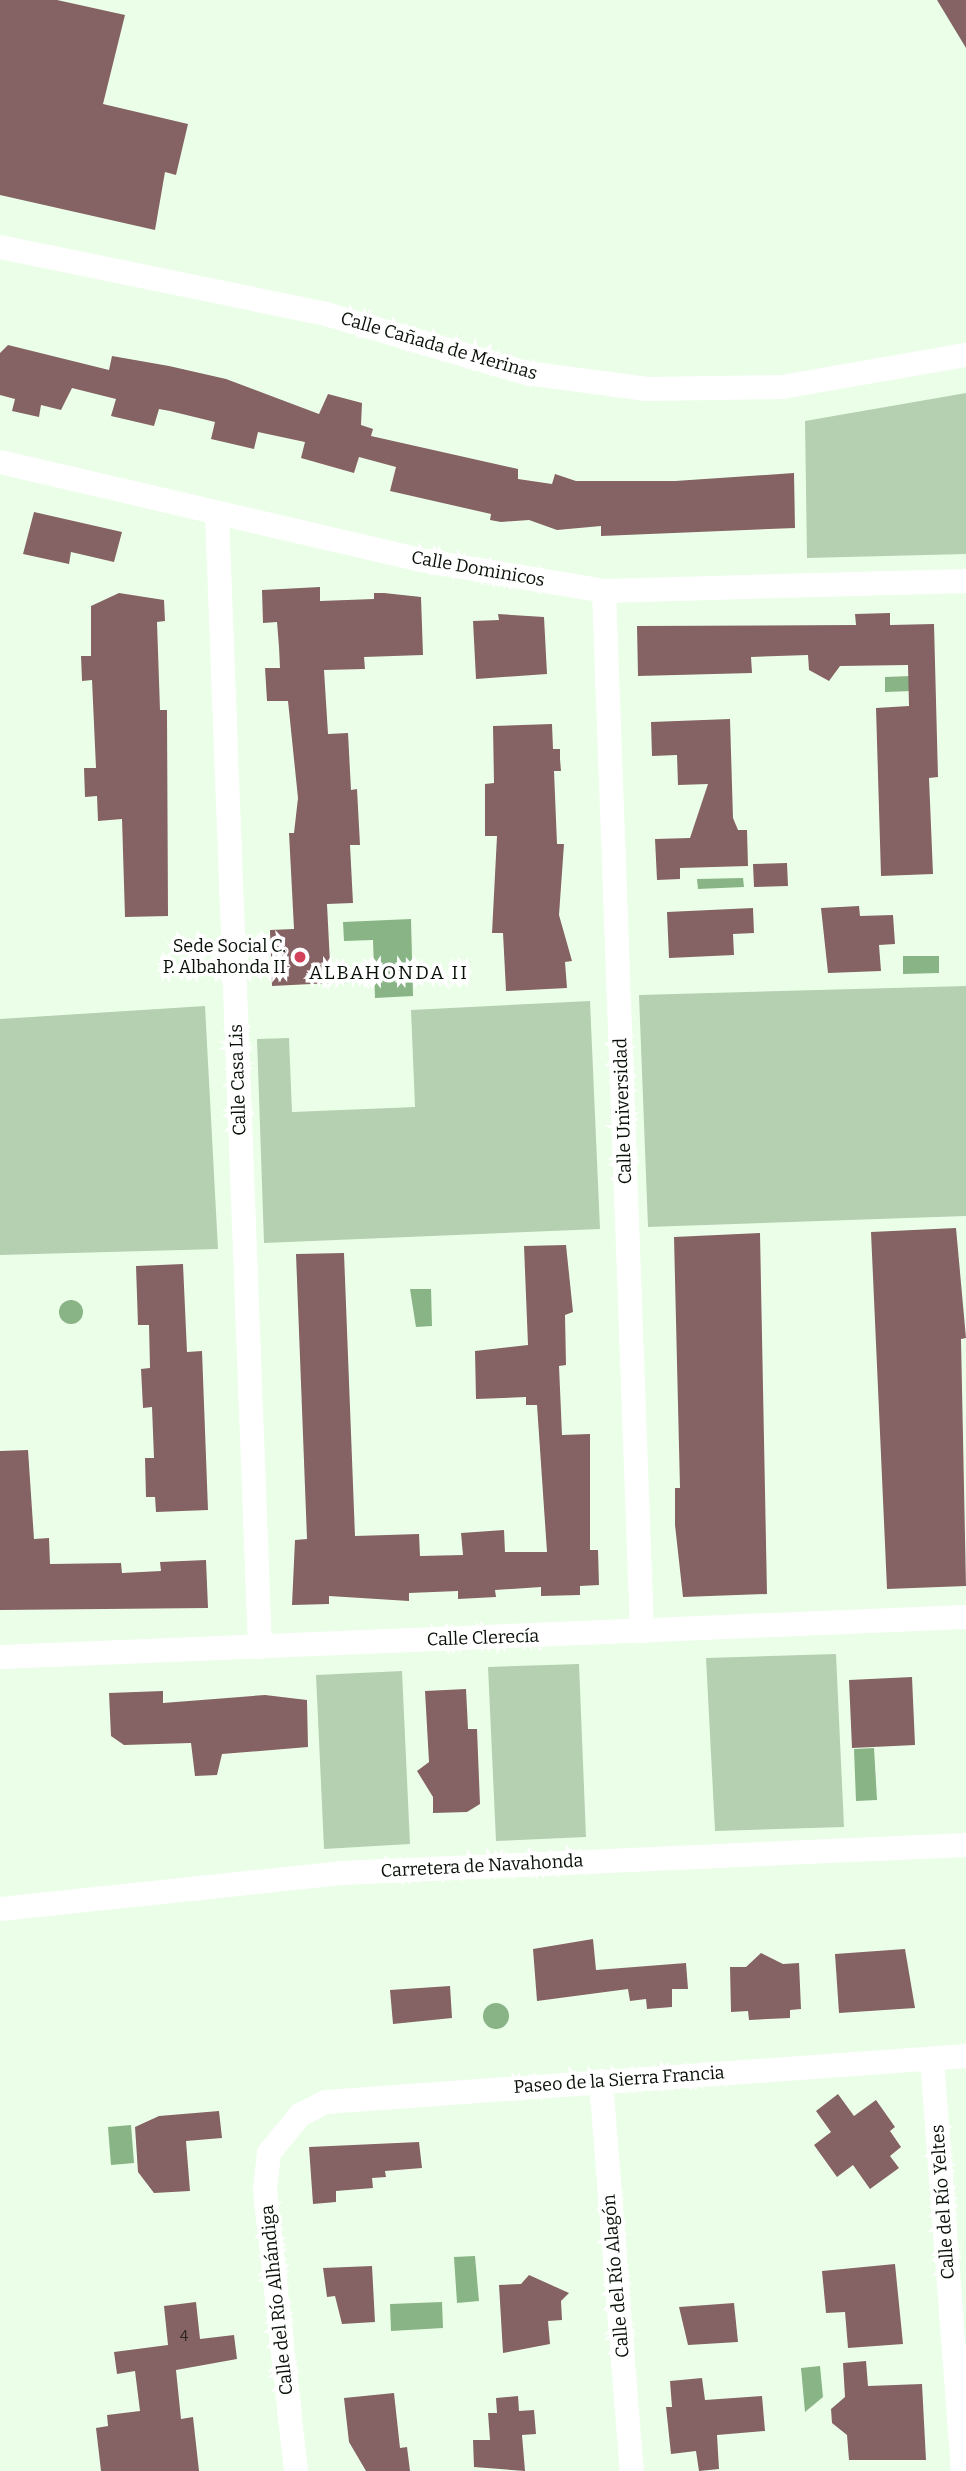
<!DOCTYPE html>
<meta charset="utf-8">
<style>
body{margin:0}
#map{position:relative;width:966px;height:2471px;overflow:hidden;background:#ebffe8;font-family:Bitter,serif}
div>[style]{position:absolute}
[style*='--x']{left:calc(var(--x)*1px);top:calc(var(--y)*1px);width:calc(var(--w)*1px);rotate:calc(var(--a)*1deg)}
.green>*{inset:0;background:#b5d0b1}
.water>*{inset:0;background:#89b485}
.round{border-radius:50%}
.building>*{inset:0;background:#856264}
.minor>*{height:24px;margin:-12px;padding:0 12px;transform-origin:12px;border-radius:12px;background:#fff}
.dots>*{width:19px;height:19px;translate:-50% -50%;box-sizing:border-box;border:4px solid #fff;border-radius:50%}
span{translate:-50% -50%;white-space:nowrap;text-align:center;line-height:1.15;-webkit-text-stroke:7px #fff;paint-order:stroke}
.number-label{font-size:14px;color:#27241e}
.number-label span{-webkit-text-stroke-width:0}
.street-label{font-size:18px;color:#081007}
.poi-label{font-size:18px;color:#081007}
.right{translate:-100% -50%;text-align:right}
.neighbourhood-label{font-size:19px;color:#081007;letter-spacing:2px}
</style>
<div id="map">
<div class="green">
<div style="clip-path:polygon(966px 393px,966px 554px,807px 558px,805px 421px)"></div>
<div style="clip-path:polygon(966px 986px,966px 1216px,648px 1227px,639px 995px)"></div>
<div style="clip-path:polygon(590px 1001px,600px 1229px,264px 1243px,257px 1039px,289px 1038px,292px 1112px,415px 1107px,411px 1010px)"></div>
<div style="clip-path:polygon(205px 1006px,218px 1249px,0 1255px,0 1019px)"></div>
<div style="clip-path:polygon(836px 1654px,844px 1827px,715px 1831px,706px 1658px)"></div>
<div style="clip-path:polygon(579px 1664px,586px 1837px,496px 1841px,488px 1667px)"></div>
<div style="clip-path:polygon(402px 1671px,410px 1844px,324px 1849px,316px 1675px)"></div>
</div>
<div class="water">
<div style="clip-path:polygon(911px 676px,912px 691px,885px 692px,885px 677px)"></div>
<div style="clip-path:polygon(743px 878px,744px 887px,698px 889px,697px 879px)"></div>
<div style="clip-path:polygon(411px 919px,413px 996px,375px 998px,373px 940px,344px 941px,343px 922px)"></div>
<div style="clip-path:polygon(903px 956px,939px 956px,939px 973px,903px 974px)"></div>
<div style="clip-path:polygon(410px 1289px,431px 1289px,432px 1326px,416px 1327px)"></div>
<div class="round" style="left:59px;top:1300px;width:24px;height:24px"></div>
<div style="clip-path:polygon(874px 1748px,877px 1800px,856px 1801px,854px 1749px)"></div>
<div class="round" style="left:483px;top:2003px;width:26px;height:26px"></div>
<div style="clip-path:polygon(131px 2125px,134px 2163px,111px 2165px,108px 2127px)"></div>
<div style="clip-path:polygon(475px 2256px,479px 2301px,457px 2303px,454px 2257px)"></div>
<div style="clip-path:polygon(442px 2302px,443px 2328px,391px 2331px,390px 2304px)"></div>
<div style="clip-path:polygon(820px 2366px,823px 2397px,805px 2412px,801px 2368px)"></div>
</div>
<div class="building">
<div style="clip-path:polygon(0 0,57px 0,125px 15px,103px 104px,188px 124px,176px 175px,165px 172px,155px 230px,0 195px)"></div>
<div style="clip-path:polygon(937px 0,966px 0,966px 48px)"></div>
<div style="clip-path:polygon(8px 345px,109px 370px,112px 356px,169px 366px,226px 379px,319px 414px,328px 394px,362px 403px,361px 425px,373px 429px,371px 436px,518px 469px,518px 479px,552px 484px,555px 474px,576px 481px,675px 481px,794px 473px,795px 528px,601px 536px,601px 526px,557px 530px,529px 520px,501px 522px,490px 520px,491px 514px,390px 491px,396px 467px,359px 457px,354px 473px,301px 458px,305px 442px,258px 432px,254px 449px,211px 439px,215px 422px,170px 411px,159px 409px,154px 426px,111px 416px,116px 399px,72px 388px,61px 410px,41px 405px,39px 417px,12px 411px,15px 399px,0 395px,0 353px)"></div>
<div style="clip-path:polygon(34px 512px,122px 532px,114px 562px,71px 552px,69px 564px,23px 554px)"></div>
<div style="clip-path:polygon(320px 587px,320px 601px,374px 599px,374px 593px,384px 593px,421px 597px,423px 655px,364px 657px,365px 669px,324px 670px,328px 734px,348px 733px,351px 790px,357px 789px,360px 845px,350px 845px,353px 903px,327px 904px,331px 983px,272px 986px,270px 930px,294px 929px,289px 833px,294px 833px,298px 798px,288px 701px,267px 701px,265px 668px,280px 668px,279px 647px,277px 622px,263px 623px,262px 590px)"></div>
<div style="clip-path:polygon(119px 593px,164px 600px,165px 621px,157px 622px,160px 710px,167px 710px,168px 916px,125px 917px,122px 819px,98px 821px,97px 796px,85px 797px,84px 768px,96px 768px,92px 680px,82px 681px,81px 656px,91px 656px,91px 606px)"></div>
<div style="clip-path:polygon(890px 613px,890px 625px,934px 624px,938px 777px,929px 778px,933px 874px,881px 876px,876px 708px,909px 706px,908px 665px,840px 666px,829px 681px,809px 670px,808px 655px,751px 657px,752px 673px,638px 676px,637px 626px,856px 625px,855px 614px)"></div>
<div style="clip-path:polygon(498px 614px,544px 617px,547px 674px,476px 679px,473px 621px,499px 620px)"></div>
<div style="clip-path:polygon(730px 719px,733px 818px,738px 830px,747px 830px,748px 866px,680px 868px,680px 879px,657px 880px,655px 839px,690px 838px,708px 784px,678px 785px,677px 755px,652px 756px,651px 722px)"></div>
<div style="clip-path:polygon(552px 724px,553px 749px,560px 749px,560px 759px,561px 771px,554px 771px,557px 844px,564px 844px,559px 915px,572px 961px,565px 962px,567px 988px,506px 991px,503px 933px,492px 933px,497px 836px,485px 836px,485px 784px,494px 783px,493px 726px)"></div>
<div style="clip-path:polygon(787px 863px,788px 886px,754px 887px,753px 864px)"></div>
<div style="clip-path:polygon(859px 906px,860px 916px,893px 915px,895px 944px,879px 945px,881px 971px,828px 973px,821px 908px)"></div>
<div style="clip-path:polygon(753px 908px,754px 933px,733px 934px,734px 955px,669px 958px,667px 912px)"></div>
<div style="clip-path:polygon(956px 1228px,966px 1338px,961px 1339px,966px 1586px,887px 1589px,871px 1232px)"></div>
<div style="clip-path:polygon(760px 1233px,767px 1594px,683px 1597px,675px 1525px,675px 1488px,680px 1488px,674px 1237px)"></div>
<div style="clip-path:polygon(566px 1245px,573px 1312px,565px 1315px,566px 1365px,559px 1366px,562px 1435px,590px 1434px,590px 1550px,598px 1550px,599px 1585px,580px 1586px,580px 1595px,541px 1596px,541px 1587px,495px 1590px,496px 1597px,458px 1599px,458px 1591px,409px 1593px,409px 1601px,329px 1596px,329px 1604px,292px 1605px,295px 1540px,307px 1539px,296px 1254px,344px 1253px,355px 1536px,419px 1534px,420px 1556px,463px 1555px,461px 1533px,504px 1530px,505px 1552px,547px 1552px,537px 1405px,526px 1405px,526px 1397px,476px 1399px,475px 1351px,528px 1345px,524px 1246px)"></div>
<div style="clip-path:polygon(183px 1264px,187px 1352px,202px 1351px,208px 1510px,156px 1512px,155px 1497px,146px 1497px,145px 1458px,154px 1458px,152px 1407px,143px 1408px,141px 1369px,150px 1368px,149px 1325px,138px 1325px,136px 1266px)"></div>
<div style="clip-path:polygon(28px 1450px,34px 1539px,49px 1538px,50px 1564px,121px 1563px,122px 1573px,161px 1571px,160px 1562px,206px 1560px,208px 1608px,0 1610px,0 1451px)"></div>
<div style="clip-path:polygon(912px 1677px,915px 1745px,852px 1748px,849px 1680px)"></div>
<div style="clip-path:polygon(466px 1689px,468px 1729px,477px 1729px,480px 1804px,467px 1812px,433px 1813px,433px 1797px,417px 1771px,429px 1762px,425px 1691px)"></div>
<div style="clip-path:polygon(163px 1691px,163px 1703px,265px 1695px,307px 1700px,308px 1747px,222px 1754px,217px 1775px,195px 1776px,191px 1743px,124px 1745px,111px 1736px,109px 1693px)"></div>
<div style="clip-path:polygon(593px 1939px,596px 1970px,686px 1963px,688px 1989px,672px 1989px,672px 2007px,647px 2009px,646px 1999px,630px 2001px,628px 1989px,537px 2001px,533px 1949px)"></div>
<div style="clip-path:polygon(905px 1949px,915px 2008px,839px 2013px,835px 1954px)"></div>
<div style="clip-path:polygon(761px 1953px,783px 1964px,799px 1963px,801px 2009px,790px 2010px,790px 2018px,749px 2020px,748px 2011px,731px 2012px,730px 1967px,746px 1967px)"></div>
<div style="clip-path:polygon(450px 1986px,452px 2018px,393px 2024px,390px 1990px)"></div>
<div style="clip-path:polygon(838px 2094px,854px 2116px,876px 2100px,895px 2127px,890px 2131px,901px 2147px,890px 2156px,899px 2168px,870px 2189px,853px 2165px,837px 2177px,814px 2145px,831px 2132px,816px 2111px)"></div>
<div style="clip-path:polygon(219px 2111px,222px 2138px,186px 2141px,190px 2191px,154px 2193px,138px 2172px,135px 2127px,159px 2116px)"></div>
<div style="clip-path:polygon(419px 2142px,422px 2168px,385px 2171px,386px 2177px,372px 2178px,373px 2188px,336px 2191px,336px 2202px,313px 2204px,309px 2147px)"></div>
<div style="clip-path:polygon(895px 2264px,903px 2344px,848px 2348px,845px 2312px,826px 2313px,822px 2271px)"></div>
<div style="clip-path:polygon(372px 2266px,375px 2322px,342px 2324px,335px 2296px,327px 2297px,323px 2268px)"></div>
<div style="clip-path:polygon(529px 2275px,569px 2293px,561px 2301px,562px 2320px,548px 2321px,550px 2344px,503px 2353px,499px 2285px,521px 2284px)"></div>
<div style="clip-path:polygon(196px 2302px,200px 2339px,234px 2335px,237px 2359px,176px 2370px,181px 2419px,193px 2417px,199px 2471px,101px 2471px,96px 2428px,108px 2426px,107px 2415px,140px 2411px,135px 2371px,117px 2374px,114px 2352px,168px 2345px,164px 2306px)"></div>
<div style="clip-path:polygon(734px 2303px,738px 2342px,688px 2345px,679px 2307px)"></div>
<div style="clip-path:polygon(866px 2361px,868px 2386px,922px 2384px,926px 2460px,849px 2460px,847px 2435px,832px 2423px,831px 2409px,845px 2397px,843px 2363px)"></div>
<div style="clip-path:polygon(702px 2378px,705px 2400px,762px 2396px,765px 2431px,717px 2435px,719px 2469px,699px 2471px,696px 2451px,671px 2454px,666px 2407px,672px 2407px,670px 2381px)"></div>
<div style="clip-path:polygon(394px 2393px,400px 2448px,407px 2447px,410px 2471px,366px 2471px,349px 2442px,344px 2398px)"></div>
<div style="clip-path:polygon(518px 2396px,519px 2411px,534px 2410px,536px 2434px,522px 2435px,525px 2471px,474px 2467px,473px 2440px,490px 2440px,488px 2413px,497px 2413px,496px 2398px)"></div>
</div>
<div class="minor">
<div style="--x:0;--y:247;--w:333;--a:11.6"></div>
<div style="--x:326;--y:314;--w:209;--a:16.4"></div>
<div style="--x:527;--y:373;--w:121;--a:7.6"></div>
<div style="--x:647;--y:389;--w:135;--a:-0.8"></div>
<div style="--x:782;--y:387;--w:187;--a:-9.9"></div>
<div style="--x:0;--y:462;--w:432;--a:13.1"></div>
<div style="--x:421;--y:560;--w:186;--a:9.6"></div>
<div style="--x:604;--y:591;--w:362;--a:-1.6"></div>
<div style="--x:217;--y:513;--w:1135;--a:87.83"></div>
<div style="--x:604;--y:591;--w:1041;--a:87.91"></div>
<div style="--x:0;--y:1657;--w:967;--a:-2.37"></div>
<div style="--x:0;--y:1909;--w:343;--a:-6"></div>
<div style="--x:341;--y:1873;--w:626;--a:-2.57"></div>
<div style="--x:932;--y:2059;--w:413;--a:85.7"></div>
<div style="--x:601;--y:2081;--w:391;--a:85.5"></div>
<div style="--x:296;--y:2471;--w:283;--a:-96.3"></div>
<div style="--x:265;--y:2190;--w:37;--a:-84"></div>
<div style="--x:269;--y:2153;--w:49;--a:-50.8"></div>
<div style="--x:300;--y:2115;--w:29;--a:-27"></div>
<div style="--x:326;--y:2102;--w:642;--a:-4.11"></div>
</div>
<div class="dots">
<div style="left:300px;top:957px;background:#d3425b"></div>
</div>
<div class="number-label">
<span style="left:184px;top:2337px">4</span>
</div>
<div class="street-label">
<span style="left:439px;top:346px;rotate:16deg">Calle Cañada de Merinas</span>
<span style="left:478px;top:569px;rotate:10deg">Calle Dominicos</span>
<span style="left:238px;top:1080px;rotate:-92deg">Calle Casa Lis</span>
<span style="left:623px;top:1111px;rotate:-92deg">Calle Universidad</span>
<span style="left:483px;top:1638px;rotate:-2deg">Calle Clerecía</span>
<span style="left:482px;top:1866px;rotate:-3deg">Carretera de Navahonda</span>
<span style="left:619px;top:2080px;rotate:-4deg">Paseo de la Sierra Francia</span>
<span style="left:943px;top:2202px;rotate:-94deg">Calle del Río Yeltes</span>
<span style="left:616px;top:2276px;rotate:-95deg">Calle del Río Alagón</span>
<span style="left:277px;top:2300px;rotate:-96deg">Calle del Río Alhándiga</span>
</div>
<div class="poi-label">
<span class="right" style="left:286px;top:957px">Sede Social C.<br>P. Albahonda II</span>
</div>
<div class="neighbourhood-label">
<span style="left:389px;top:973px">ALBAHONDA II</span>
</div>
</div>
